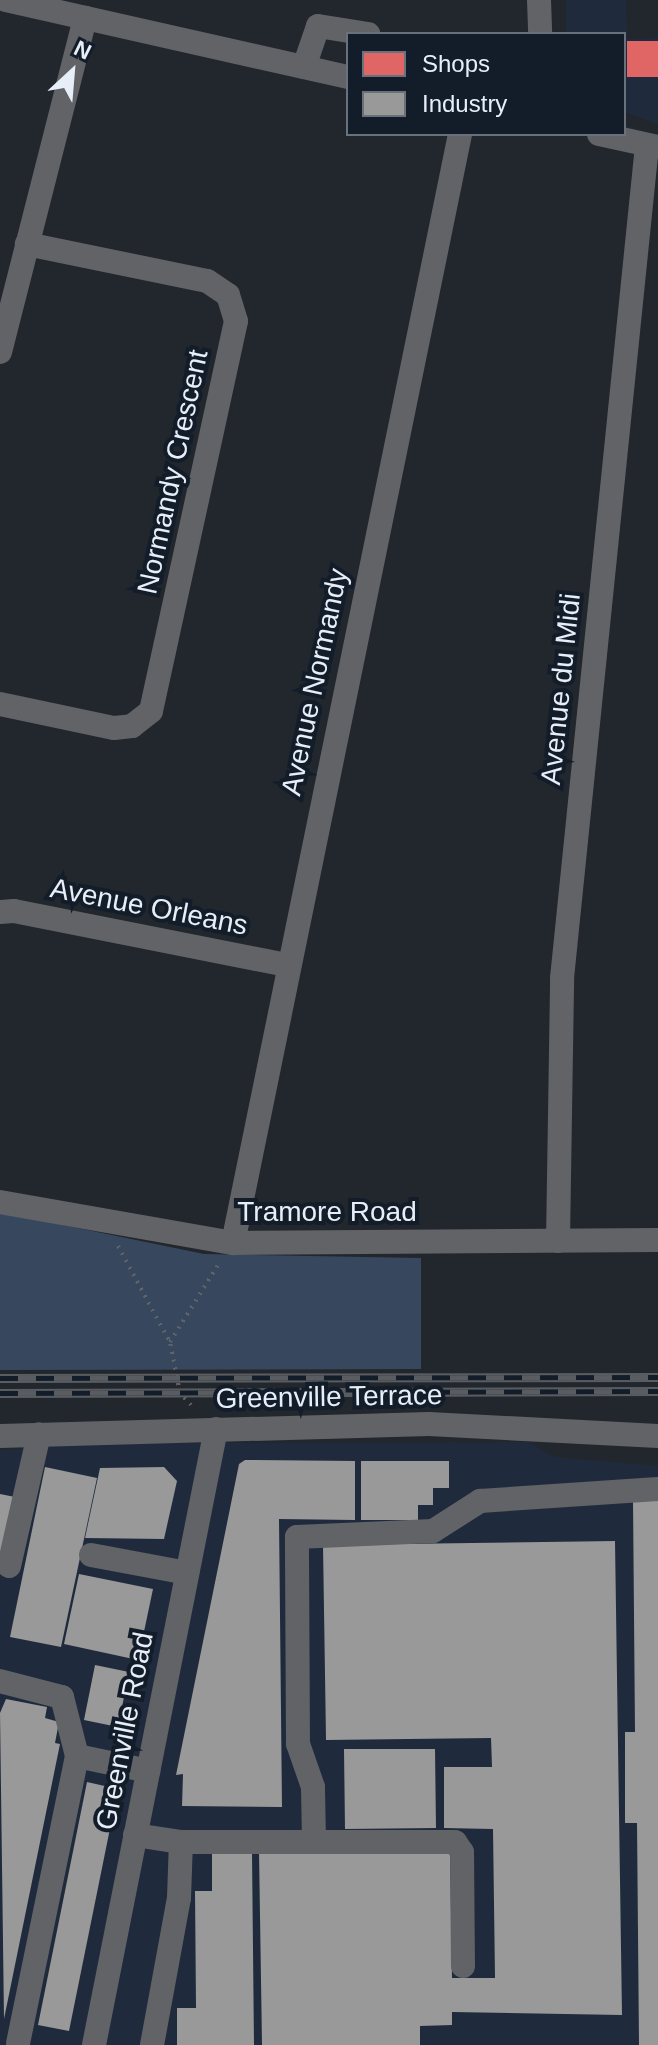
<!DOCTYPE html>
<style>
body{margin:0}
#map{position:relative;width:658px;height:2045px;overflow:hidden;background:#22272e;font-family:Helvetica,sans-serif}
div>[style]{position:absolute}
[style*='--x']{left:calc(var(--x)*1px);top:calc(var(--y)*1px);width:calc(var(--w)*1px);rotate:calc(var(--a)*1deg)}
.built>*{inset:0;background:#1f2b3d}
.green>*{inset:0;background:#37475e}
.shops>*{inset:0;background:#e06666}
.industry>*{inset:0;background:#999}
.path>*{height:4px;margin-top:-2px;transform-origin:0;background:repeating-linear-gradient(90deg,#606368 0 2px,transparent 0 8px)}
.minor>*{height:24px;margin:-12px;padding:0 12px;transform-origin:12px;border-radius:12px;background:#616367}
.rail>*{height:9px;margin-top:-4.5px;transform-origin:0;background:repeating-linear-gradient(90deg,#131d2a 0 18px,#595d61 0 36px);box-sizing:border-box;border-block:2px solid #595d61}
span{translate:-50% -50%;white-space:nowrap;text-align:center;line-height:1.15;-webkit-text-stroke:8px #131d2a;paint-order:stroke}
.street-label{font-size:28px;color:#e7eef8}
.legend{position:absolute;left:346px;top:32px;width:280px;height:104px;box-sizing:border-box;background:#131d2a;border:2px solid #68717c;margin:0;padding:10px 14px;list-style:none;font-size:24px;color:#e7eef8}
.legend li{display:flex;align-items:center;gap:16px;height:40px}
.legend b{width:40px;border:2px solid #68717c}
.north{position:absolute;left:32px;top:32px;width:80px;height:80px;-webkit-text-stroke:6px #131d2a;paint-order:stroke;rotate:26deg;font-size:22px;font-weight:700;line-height:32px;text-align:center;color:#e7eef8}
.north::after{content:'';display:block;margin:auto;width:28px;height:36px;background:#e7eef8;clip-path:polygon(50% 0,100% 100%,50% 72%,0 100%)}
</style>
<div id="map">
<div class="built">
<div style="clip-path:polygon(566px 0,626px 0,627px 39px,658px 38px,658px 124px,624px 112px,624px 34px,566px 34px)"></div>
<div style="clip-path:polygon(528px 1442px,554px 1457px,658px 1466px,658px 2045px,0 2045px,0 1450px,100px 1443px)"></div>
</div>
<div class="green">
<div style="clip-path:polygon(0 1212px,204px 1254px,421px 1258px,421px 1369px,0 1370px)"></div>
</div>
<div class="shops">
<div style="clip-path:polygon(627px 41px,658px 41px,658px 77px,627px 77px)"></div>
</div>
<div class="industry">
<div style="clip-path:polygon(245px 1460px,355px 1461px,355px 1520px,279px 1519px,282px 1807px,182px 1806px,183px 1774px,176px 1775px,239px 1464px)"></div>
<div style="clip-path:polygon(361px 1461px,449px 1461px,449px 1488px,433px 1488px,433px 1505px,418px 1505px,418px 1520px,361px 1520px)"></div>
<div style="clip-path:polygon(45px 1467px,97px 1478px,61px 1647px,10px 1637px)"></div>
<div style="clip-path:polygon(164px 1467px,177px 1481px,164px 1539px,85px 1538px,100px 1468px)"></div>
<div style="clip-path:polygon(0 1494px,15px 1497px,0 1556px)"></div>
<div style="clip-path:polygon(633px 1500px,658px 1500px,658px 2045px,639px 2045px,637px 1823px,625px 1823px,625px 1732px,635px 1732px)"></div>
<div style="clip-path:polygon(615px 1541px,622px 2015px,452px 2012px,452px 2025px,420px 2026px,420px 2045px,262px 2045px,259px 1851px,450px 1849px,452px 1978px,495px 1978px,493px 1829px,444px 1828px,444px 1767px,492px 1767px,491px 1738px,326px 1740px,323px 1545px)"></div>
<div style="clip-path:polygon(79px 1574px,153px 1589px,138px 1660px,64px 1644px)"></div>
<div style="clip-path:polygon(95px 1665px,129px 1672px,118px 1727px,84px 1720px)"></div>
<div style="clip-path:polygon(6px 1699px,47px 1707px,45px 1718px,59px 1722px,55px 1743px,60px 1744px,4px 2019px,0 1713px)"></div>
<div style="clip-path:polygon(344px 1749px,435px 1749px,436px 1828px,345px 1829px)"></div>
<div style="clip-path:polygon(87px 1782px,118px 1789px,69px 2031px,38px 2025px)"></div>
<div style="clip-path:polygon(212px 1853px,252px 1853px,254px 2045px,177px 2045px,177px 2008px,196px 2008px,195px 1891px,212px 1891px)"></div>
</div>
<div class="path">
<div style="--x:118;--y:1246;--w:109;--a:61.6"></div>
<div style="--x:191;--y:1405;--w:16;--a:-133"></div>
<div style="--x:180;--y:1393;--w:52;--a:-101.1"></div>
<div style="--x:170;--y:1342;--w:91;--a:-58.1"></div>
</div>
<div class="minor">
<div style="--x:6;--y:0;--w:351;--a:12.7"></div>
<div style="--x:539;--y:0;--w:34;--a:88"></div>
<div style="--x:304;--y:67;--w:43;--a:-71.1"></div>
<div style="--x:318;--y:26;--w:51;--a:9.1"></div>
<div style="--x:599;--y:134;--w:60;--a:12.4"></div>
<div style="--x:0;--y:352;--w:345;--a:-75.7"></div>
<div style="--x:0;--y:704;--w:116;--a:11.9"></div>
<div style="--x:114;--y:728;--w:18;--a:-6"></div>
<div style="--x:132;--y:726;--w:24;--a:-38"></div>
<div style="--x:151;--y:711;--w:399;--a:-77.7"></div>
<div style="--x:236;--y:321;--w:27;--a:-107"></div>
<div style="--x:228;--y:295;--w:25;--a:-146"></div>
<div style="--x:207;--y:281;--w:184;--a:-168.4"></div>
<div style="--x:0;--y:912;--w:14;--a:-4"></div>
<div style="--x:14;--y:911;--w:278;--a:11.2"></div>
<div style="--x:0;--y:1202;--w:237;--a:10"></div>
<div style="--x:233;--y:1243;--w:425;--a:-0.4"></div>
<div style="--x:558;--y:1241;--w:263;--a:-89.1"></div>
<div style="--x:562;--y:978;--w:837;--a:-84.17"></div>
<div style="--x:233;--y:1243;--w:1132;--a:-78.43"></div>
<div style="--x:0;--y:1436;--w:429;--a:-1.6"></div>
<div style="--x:429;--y:1424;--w:229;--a:3"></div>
<div style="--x:91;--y:1555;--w:98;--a:10.6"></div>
<div style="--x:9;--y:1566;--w:135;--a:-77.2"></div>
<div style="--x:0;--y:1681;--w:64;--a:14.5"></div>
<div style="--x:62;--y:1697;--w:61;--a:75.7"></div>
<div style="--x:77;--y:1756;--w:293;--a:101.6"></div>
<div style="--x:77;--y:1756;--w:73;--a:11.9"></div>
<div style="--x:135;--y:1835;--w:47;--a:8.7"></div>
<div style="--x:314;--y:1841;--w:54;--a:-91.1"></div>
<div style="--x:313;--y:1787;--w:46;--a:-109.2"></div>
<div style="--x:298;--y:1744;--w:207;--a:-90.3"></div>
<div style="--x:297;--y:1537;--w:136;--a:-2.5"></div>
<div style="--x:433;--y:1531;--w:56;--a:-32.6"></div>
<div style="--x:480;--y:1501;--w:178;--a:-3.9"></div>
<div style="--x:94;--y:2045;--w:628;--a:-78.8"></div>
<div style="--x:152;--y:2045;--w:149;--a:-79.6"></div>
<div style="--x:179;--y:1898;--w:56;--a:-88"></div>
<div style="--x:181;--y:1842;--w:274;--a:0"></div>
<div style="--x:455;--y:1842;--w:12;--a:55"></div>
<div style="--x:462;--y:1852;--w:114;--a:89.5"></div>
</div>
<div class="rail">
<div style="--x:0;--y:1378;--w:658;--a:-0.09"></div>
<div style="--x:0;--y:1393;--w:658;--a:-0.17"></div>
</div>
<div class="street-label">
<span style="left:173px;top:472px;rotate:-78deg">Normandy Crescent</span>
<span style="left:315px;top:682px;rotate:-78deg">Avenue Normandy</span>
<span style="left:561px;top:689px;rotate:-84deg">Avenue du Midi</span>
<span style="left:149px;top:907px;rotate:11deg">Avenue Orleans</span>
<span style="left:327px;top:1212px">Tramore Road</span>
<span style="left:329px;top:1397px;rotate:-1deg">Greenville Terrace</span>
<span style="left:125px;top:1731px;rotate:-79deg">Greenville Road</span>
</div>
<ul class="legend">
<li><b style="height:22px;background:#e06666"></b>Shops</li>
<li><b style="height:22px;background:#999"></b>Industry</li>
</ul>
<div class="north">N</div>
</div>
